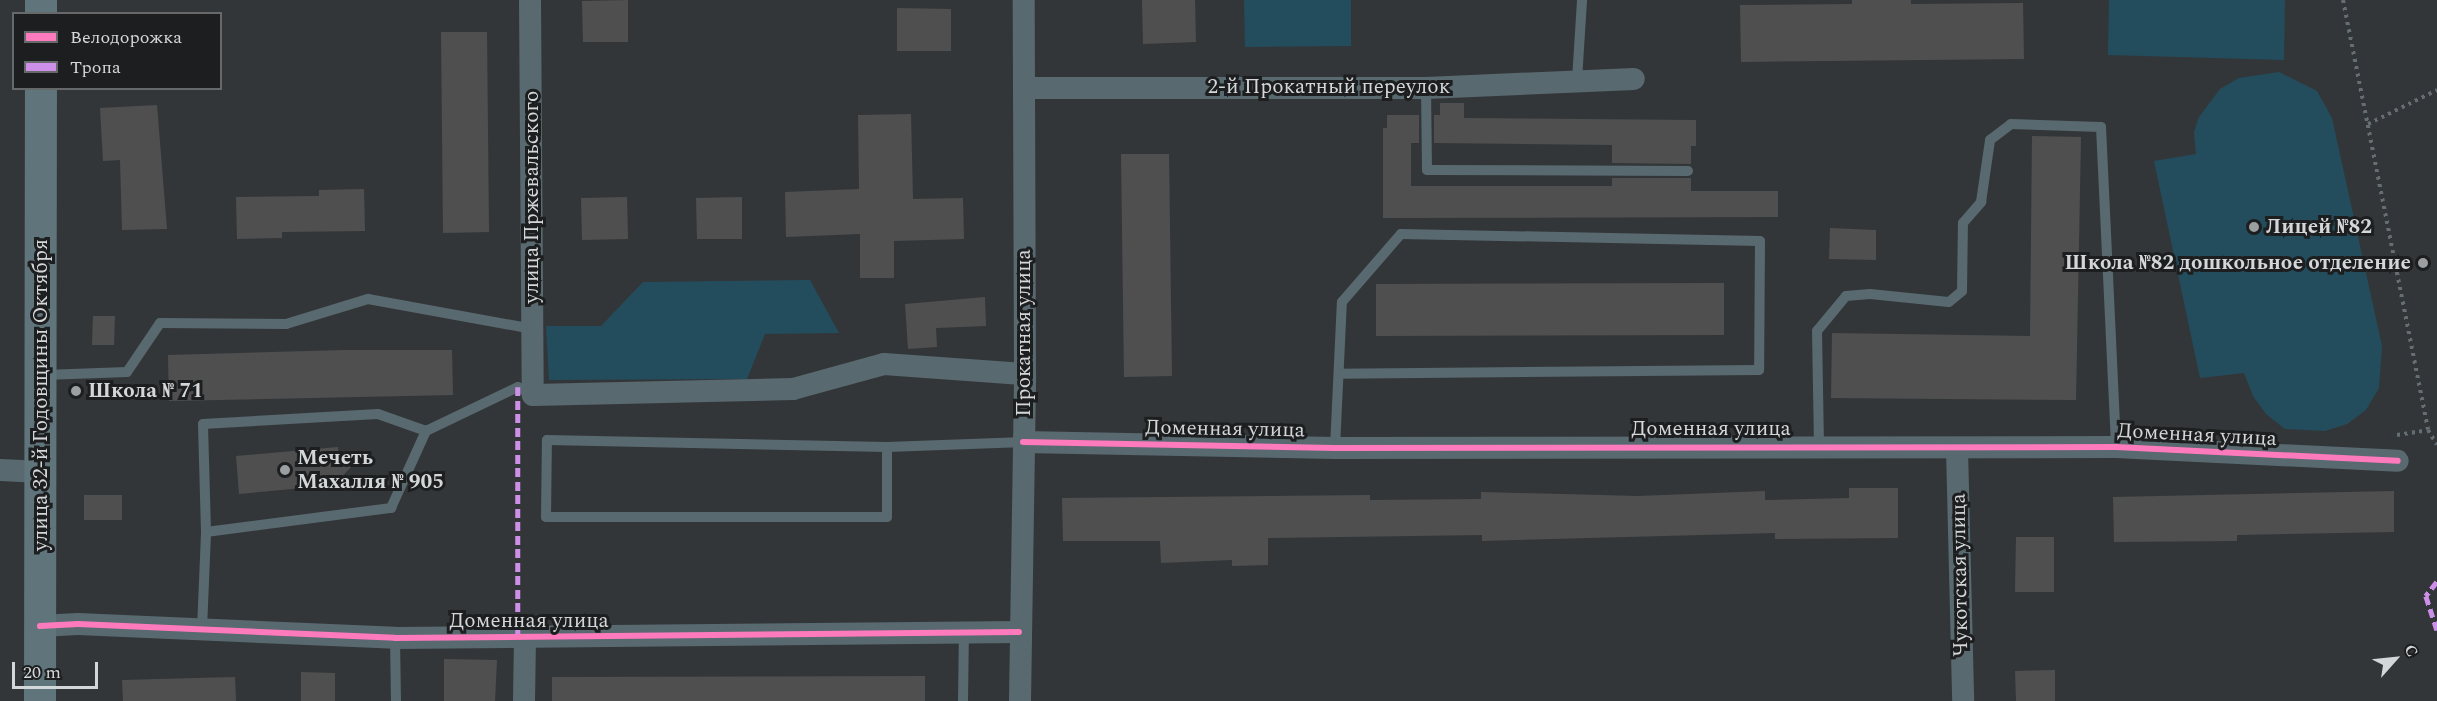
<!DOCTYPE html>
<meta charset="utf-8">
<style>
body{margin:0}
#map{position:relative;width:2437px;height:701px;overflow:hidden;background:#333638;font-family:Spectral,serif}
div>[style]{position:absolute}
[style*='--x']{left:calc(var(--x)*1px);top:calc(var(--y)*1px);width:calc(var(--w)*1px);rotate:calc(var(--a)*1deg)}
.green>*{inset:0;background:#234d5d}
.building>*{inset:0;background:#4f4f4f}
.path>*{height:4px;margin-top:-2px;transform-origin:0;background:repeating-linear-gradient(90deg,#646e73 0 3px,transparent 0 7.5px)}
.lane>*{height:10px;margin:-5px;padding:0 5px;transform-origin:5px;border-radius:5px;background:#596970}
.street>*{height:22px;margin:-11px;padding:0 11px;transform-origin:11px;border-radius:11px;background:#596970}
.secondary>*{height:32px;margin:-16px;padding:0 16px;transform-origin:16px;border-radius:16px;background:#60747b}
.quiet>*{height:4.5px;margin-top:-2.25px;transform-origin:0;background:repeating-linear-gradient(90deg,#ce8fe9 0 9px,transparent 0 13.5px)}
.cycleway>*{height:6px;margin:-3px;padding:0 3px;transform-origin:3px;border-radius:3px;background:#fd7abc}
.dots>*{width:16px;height:16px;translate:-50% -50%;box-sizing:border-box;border:3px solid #1c1e1f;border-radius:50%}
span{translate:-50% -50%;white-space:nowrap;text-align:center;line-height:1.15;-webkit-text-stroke:6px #1c1e1f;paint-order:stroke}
.street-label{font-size:21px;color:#d4d7d9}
.poi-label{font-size:21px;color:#d4d7d9;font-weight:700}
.left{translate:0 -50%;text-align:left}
.right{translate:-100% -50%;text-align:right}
.legend{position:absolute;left:12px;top:12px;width:210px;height:78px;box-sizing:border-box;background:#1c1e1f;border:2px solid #666869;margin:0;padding:8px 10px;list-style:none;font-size:18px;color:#d4d7d9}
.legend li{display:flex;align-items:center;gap:12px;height:30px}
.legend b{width:30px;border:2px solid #666869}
.north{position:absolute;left:2365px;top:629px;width:60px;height:60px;-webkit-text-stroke:4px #1c1e1f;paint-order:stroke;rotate:63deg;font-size:16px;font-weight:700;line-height:24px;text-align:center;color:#d4d7d9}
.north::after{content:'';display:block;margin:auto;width:21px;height:27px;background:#d4d7d9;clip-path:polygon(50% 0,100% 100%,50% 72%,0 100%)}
.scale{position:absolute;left:12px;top:662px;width:86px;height:27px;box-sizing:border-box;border:3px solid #d4d7d9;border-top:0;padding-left:8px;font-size:18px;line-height:21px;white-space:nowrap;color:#d4d7d9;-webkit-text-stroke:4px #1c1e1f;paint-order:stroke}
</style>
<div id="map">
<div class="green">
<div style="clip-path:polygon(1244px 0,1351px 0,1351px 46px,1245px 47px)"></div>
<div style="clip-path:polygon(2109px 0,2285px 0,2284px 60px,2108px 55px)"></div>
<div style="clip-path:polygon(2279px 72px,2317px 91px,2332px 118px,2382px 346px,2379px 388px,2366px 410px,2347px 424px,2325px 431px,2285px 429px,2266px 414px,2253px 396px,2244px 373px,2200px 378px,2154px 161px,2196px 154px,2194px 132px,2199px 117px,2220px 89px,2239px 78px)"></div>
<div style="clip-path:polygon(810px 280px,839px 333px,765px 334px,747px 379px,549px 380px,546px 326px,601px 326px,643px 282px)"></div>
</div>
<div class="building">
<div style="clip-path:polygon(628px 0,628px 42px,583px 42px,582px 1px)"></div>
<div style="clip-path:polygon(1142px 0,1195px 0,1196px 42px,1143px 44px)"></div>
<div style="clip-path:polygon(1852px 0,1911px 0,1911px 4px,2023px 3px,2024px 59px,1741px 62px,1740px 5px,1852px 4px)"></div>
<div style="clip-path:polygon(897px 8px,951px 9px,951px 51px,897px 51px)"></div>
<div style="clip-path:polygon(441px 32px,487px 32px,489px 232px,443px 233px)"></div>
<div style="clip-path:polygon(1440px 103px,1464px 103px,1464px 118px,1696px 120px,1696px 146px,1691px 146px,1691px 164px,1612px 163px,1612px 145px,1434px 143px,1434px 115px,1440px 115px)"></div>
<div style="clip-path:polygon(157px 105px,167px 229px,122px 230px,120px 160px,103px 161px,100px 108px)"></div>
<div style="clip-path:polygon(911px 114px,913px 199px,963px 198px,964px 239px,894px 241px,894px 278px,860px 278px,860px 234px,786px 237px,785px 192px,859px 189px,858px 115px)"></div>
<div style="clip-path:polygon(1387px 115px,1419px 115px,1419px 143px,1411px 143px,1411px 186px,1612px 186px,1612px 178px,1691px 178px,1691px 191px,1778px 191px,1778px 217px,1383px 218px,1383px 128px,1387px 128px)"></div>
<div style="clip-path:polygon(2032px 136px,2081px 137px,2076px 400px,1831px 398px,1832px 333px,2030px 336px)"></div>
<div style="clip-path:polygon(1121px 154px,1169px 154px,1172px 376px,1124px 377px)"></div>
<div style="clip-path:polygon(364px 189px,365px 231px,282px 232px,282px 238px,237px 239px,236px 197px,319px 196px,319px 190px)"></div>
<div style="clip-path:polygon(627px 197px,628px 239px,582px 240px,581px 198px)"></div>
<div style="clip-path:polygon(742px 197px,742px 239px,697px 239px,696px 198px)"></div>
<div style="clip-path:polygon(1830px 228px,1876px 230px,1876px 260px,1829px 259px)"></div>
<div style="clip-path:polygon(1724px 283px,1724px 335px,1376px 336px,1376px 284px)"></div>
<div style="clip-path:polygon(985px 297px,986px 326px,936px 328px,937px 347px,908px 349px,905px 304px)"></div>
<div style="clip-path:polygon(93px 316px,115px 316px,114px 345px,92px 345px)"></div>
<div style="clip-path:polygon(344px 350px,452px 350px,453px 395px,169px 401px,168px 355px)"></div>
<div style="clip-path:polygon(338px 447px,338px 454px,352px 466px,334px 485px,239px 494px,236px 456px)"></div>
<div style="clip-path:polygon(1849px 488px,1898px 488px,1898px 538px,1775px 539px,1775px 533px,1482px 541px,1482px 535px,1268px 538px,1268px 565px,1232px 566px,1232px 560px,1161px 563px,1160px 541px,1063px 541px,1062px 498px,1370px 495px,1370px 500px,1481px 499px,1481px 492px,1638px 496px,1765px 491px,1765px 500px,1849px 498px)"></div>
<div style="clip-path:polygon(2394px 491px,2394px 532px,2237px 535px,2237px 541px,2114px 542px,2113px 497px)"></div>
<div style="clip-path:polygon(84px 495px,122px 495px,122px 520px,84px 520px)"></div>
<div style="clip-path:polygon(2016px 537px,2054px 537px,2054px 592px,2015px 592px)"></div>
<div style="clip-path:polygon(444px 659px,497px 660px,495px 701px,444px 701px)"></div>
<div style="clip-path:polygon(2055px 670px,2055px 701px,2016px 701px,2015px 671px)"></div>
<div style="clip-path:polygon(301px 672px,335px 673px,335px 701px,301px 701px)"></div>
<div style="clip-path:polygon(925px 676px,925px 701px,552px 701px,552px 677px)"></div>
<div style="clip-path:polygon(235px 677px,236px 701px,123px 701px,122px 680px)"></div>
</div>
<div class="path">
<div style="--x:2343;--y:0;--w:438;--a:78.8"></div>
<div style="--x:2428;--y:430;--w:17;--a:59"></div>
<div style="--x:2368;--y:124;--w:77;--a:-26.2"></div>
<div style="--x:2397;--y:435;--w:31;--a:-9"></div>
</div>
<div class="lane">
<div style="--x:1577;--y:80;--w:80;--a:-86.4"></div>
<div style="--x:1426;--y:88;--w:82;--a:89.3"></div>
<div style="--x:1427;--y:170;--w:261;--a:0.2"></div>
<div style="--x:44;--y:375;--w:83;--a:-2.1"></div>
<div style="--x:127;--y:372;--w:59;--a:-56"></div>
<div style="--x:160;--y:323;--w:126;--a:0.5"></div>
<div style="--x:286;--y:324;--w:86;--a:-17"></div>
<div style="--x:368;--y:299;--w:168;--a:10.3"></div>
<div style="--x:1819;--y:445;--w:114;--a:-91"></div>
<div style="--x:1817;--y:331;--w:45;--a:-50.4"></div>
<div style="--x:1846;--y:296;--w:24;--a:-5"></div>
<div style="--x:1870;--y:294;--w:79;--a:5.8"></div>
<div style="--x:1949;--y:302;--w:17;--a:-40"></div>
<div style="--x:1962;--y:291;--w:68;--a:-89.2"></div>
<div style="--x:1963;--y:223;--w:28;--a:-49"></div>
<div style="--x:1981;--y:202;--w:63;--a:-81.7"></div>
<div style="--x:1990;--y:140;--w:26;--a:-37"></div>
<div style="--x:2011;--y:124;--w:90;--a:1.9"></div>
<div style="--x:2101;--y:127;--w:320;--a:87.3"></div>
<div style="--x:887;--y:447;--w:70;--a:90"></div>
<div style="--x:887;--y:517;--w:341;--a:180"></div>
<div style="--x:546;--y:517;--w:77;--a:-89.3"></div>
<div style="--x:547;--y:440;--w:340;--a:1.2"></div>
<div style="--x:887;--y:447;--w:136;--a:-2.1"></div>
<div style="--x:1335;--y:448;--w:146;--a:-87.3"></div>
<div style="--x:1342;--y:302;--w:90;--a:-49.1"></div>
<div style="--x:1401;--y:234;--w:359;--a:1.1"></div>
<div style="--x:1760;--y:241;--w:129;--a:90.4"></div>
<div style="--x:1759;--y:370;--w:420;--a:179.5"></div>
<div style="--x:206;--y:532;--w:108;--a:-91.6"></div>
<div style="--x:203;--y:424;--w:175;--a:-3.3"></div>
<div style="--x:378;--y:414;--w:51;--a:19.5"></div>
<div style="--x:202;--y:629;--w:97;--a:-87.6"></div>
<div style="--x:206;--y:532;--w:187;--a:-7.4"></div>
<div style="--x:391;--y:508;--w:85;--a:-65.6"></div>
<div style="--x:426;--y:431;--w:102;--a:-25.6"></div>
<div style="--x:518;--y:387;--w:16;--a:30"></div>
<div style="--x:395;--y:638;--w:63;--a:89.1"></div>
<div style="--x:963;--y:701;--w:69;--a:-89.2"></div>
</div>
<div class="street">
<div style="--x:530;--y:0;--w:395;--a:89.6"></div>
<div style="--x:533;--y:395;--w:260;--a:-1.3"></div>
<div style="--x:793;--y:389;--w:94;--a:-15.4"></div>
<div style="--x:884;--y:364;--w:141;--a:4.1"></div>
<div style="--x:1025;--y:88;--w:401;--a:0"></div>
<div style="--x:1426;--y:88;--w:208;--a:-2.5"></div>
<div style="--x:1023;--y:442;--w:312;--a:1.1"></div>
<div style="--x:1335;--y:448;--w:781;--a:-0.07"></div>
<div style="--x:2116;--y:447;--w:282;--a:2.8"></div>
<div style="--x:1957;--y:448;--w:253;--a:88.6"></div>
<div style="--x:0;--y:470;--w:42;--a:2.7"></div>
<div style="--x:40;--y:626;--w:38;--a:-3"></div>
<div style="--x:78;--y:624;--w:317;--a:2.5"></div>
<div style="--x:395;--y:638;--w:624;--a:-0.55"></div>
<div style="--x:524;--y:701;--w:63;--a:-89.1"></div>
<div style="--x:1020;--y:701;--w:327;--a:-89.1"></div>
<div style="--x:1025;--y:374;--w:374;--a:-90.2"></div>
</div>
<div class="secondary">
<div style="--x:41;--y:0;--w:14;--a:90"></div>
<div style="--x:40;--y:701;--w:613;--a:-89.91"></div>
</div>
<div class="quiet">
<div style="--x:518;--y:387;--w:251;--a:90"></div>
<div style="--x:2437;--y:582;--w:18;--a:128"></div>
<div style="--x:2426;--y:596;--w:36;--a:72"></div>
</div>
<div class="cycleway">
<div style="--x:1023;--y:442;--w:312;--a:1.1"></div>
<div style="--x:1335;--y:448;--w:781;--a:-0.07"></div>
<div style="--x:2116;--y:447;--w:282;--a:2.8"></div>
<div style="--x:40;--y:626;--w:38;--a:-3"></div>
<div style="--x:78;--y:624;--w:317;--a:2.5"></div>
<div style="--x:395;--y:638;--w:624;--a:-0.55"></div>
</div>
<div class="dots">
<div style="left:2254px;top:227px;background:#9c9fa1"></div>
<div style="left:2423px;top:263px;background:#9c9fa1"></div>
<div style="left:76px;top:391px;background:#9c9fa1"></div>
<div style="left:285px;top:470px;background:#9c9fa1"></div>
</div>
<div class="street-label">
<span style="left:1329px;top:87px">2-й Прокатный переулок</span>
<span style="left:532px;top:197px;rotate:-90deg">улица Пржевальского</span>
<span style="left:1024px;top:333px;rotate:-90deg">Прокатная улица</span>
<span style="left:41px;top:395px;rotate:-90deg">улица 32-й Годовщины Октября</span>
<span style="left:1225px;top:429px;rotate:1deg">Доменная улица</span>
<span style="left:1711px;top:429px">Доменная улица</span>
<span style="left:2197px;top:435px;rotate:3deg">Доменная улица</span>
<span style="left:1960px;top:575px;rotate:-91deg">Чукотская улица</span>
<span style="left:529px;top:621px">Доменная улица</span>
</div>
<div class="poi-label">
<span class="left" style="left:2266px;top:227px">Лицей №82</span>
<span class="right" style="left:2411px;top:263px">Школа №82 дошкольное отделение</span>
<span class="left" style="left:88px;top:391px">Школа № 71</span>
<span class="left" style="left:297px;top:470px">Мечеть<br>Махалля № 905</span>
</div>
<ul class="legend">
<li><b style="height:8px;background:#fd7abc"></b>Велодорожка</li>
<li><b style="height:8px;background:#ce8fe9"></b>Тропа</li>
</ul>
<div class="north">С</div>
<div class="scale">20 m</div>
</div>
